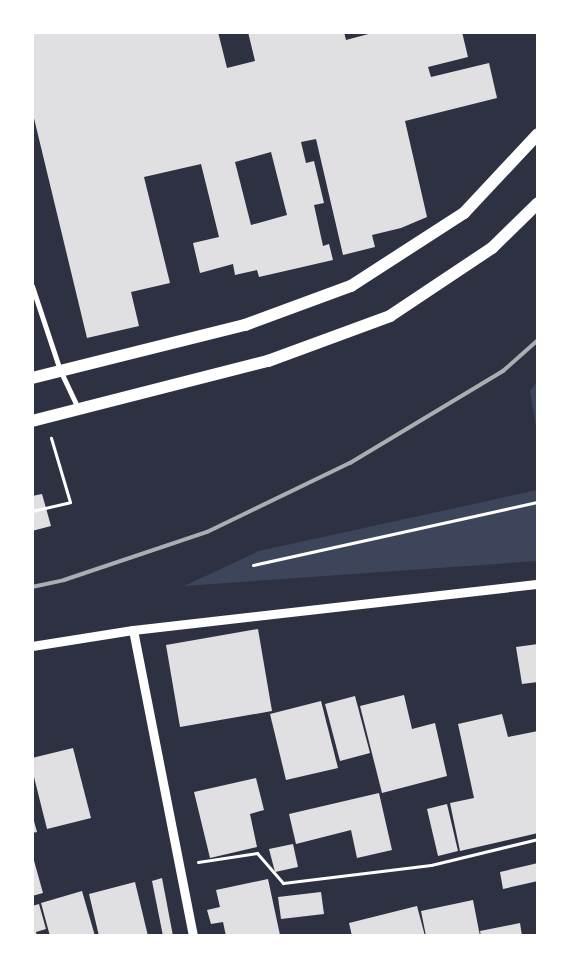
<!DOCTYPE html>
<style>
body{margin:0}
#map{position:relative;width:570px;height:968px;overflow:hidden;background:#2d3142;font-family:"Source Sans 3",sans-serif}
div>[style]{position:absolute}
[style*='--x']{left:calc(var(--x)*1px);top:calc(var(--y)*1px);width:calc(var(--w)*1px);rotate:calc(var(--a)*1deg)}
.green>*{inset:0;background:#3c4559}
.building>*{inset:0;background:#e0e0e3}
.path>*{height:3px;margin:-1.5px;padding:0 1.5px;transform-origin:1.5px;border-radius:1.5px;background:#fff}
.minor>*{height:5px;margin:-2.5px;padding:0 2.5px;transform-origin:2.5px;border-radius:2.5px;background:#fff}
.tertiary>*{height:9px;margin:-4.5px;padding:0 4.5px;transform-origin:4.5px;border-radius:4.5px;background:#fff}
.primary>*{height:12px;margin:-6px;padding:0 6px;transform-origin:6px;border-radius:6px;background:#fff}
.rail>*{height:4px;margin:-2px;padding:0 2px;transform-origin:2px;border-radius:2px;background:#abadb3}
span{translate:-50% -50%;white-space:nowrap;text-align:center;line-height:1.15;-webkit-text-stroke:4px #fff;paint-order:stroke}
.frame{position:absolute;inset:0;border:34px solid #fff;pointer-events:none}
</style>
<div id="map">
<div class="green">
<div style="clip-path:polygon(537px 382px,537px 432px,530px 391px)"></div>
<div style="clip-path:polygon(537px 490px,537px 561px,184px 586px,259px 551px)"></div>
</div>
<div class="building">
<div style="clip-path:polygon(evenodd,32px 32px,218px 32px,227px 68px,255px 61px,248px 32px,344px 32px,346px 40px,376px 32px,462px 32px,468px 57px,428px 67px,431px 77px,489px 63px,497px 98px,405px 121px,427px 217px,401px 228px,372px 235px,375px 247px,343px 255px,316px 139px,301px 142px,306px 163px,314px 161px,324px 203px,314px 205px,323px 246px,329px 244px,333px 260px,259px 277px,257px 270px,235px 275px,233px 264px,200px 273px,193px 243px,219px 237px,201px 164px,144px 177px,170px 283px,131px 292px,139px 326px,87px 338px,32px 110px,32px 32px,271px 152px,287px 215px,251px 225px,235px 162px,271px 152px)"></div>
<div style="clip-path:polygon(42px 494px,51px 526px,32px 531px,32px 496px)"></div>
<div style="clip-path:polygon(258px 629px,272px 711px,180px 727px,166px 645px)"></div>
<div style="clip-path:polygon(538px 644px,538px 682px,522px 684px,516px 647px)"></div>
<div style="clip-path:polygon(404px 695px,412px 729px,435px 723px,447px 776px,382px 793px,360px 706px)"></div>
<div style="clip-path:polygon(355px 696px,370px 753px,340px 761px,325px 704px)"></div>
<div style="clip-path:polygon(321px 701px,338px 768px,286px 780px,270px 714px)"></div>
<div style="clip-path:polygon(502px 714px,508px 737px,538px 731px,538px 833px,460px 851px,450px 803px,474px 798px,458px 724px)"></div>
<div style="clip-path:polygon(73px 748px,91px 818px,47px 829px,32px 769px,32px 758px)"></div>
<div style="clip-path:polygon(256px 778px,264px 810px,250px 814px,257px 847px,210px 858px,194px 792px)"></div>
<div style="clip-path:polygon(379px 793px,392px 850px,357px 858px,351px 830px,296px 844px,289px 814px)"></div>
<div style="clip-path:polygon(447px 804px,458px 851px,438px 856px,427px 809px)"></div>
<div style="clip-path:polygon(32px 814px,37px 832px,32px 833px)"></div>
<div style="clip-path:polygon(293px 844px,298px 867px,275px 872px,269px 849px)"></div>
<div style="clip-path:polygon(33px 857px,43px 893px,32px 896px,32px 858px)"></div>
<div style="clip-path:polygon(538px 863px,538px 881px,503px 889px,500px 872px)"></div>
<div style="clip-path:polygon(162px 878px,173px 936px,163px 936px,152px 881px)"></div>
<div style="clip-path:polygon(268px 879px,280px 935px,226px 936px,223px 922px,211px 924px,207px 910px,220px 907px,216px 890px)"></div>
<div style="clip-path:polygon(135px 882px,148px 936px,99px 936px,89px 894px)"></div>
<div style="clip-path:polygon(82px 891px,95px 936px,50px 936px,41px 903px)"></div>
<div style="clip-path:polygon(321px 892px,324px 914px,281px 919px,278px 897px)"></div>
<div style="clip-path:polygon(473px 900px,480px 936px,426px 936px,421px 911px)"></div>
<div style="clip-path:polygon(39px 904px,46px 929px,36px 932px,37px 936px,32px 936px,32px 906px)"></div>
<div style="clip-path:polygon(417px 906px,425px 936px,352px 936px,349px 923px)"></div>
<div style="clip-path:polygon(520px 923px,522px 936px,481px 936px,480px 931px)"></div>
</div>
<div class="path">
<div style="--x:32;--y:511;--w:39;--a:-13"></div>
<div style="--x:70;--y:502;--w:67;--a:-106.5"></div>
<div style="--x:253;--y:565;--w:292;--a:-12.5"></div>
<div style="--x:198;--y:862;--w:60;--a:-8.7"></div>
<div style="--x:257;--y:853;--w:40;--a:49"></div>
<div style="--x:283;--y:883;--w:149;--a:-6.9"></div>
<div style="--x:431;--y:865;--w:110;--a:-13.7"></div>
</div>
<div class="minor">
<div style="--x:32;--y:286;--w:89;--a:71.6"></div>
<div style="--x:60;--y:370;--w:42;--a:64.7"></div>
</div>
<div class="tertiary">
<div style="--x:133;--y:630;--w:312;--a:78.9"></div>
<div style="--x:32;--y:646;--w:102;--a:-9"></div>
<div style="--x:133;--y:630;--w:408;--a:-6.5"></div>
</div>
<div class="primary">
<div style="--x:32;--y:378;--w:219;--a:-14"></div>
<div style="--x:245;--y:325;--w:113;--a:-20.2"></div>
<div style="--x:351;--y:286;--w:135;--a:-32.9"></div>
<div style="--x:464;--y:213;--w:108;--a:-46.9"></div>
<div style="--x:32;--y:421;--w:244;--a:-14.3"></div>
<div style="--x:268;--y:361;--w:130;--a:-20.2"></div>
<div style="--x:390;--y:316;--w:123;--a:-33.7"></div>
<div style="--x:492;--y:248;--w:64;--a:-44.4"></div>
</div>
<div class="rail">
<div style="--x:32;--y:587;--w:33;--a:-12"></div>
<div style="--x:64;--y:580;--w:151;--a:-18.6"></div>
<div style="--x:207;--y:532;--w:159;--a:-25.8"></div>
<div style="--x:350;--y:463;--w:179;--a:-31"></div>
<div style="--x:503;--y:371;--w:47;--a:-41.5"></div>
</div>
<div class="frame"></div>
</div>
